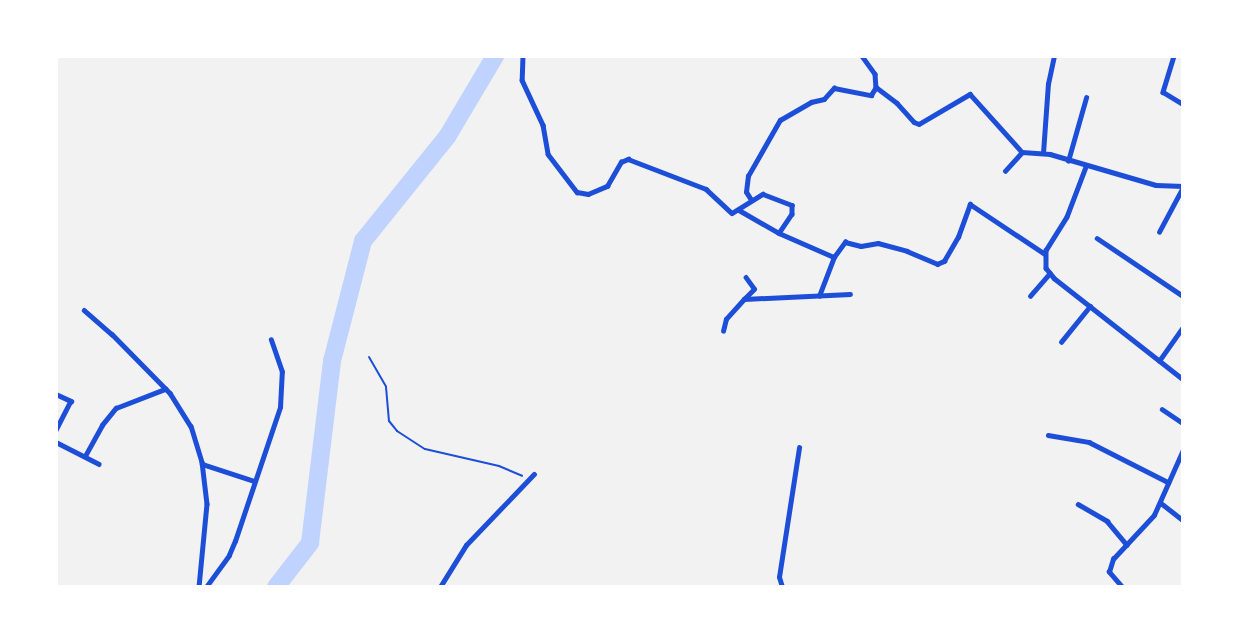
<!DOCTYPE html>
<style>
body{margin:0}
#map{position:relative;width:1239px;height:643px;overflow:hidden;background:#f2f2f2;font-family:"Titillium Web",sans-serif}
div>[style]{position:absolute}
[style*='--x']{left:calc(var(--x)*1px);top:calc(var(--y)*1px);width:calc(var(--w)*1px);rotate:calc(var(--a)*1deg)}
.river>*{height:18px;margin:-9px;padding:0 9px;transform-origin:9px;border-radius:9px;background:#bfd3fe}
.path>*{height:2px;margin:-1px;padding:0 1px;transform-origin:1px;border-radius:1px;background:#1d4ed8}
.minor>*{height:4.5px;margin:-2.25px;padding:0 2.25px;transform-origin:2.25px;border-radius:2.25px;background:#1d4ed8}
span{translate:-50% -50%;white-space:nowrap;text-align:center;line-height:1.15;-webkit-text-stroke:4px #fff;paint-order:stroke}
.frame{position:absolute;inset:0;border:58px solid #fff;pointer-events:none}
</style>
<div id="map">
<div class="river">
<div style="--x:276;--y:587;--w:56;--a:-52.3"></div>
<div style="--x:310;--y:543;--w:183;--a:-83.1"></div>
<div style="--x:332;--y:361;--w:124;--a:-75.5"></div>
<div style="--x:363;--y:241;--w:134;--a:-51.1"></div>
<div style="--x:447;--y:137;--w:94;--a:-59.3"></div>
</div>
<div class="path">
<div style="--x:369;--y:357;--w:34;--a:60"></div>
<div style="--x:386;--y:387;--w:34;--a:85"></div>
<div style="--x:389;--y:421;--w:13;--a:51"></div>
<div style="--x:397;--y:431;--w:33;--a:33"></div>
<div style="--x:425;--y:449;--w:76;--a:12.9"></div>
<div style="--x:499;--y:466;--w:25;--a:23"></div>
</div>
<div class="minor">
<div style="--x:523;--y:56;--w:24;--a:92"></div>
<div style="--x:522;--y:80;--w:50;--a:65"></div>
<div style="--x:543;--y:125;--w:29;--a:80"></div>
<div style="--x:548;--y:154;--w:48;--a:52.7"></div>
<div style="--x:577;--y:192;--w:11;--a:10"></div>
<div style="--x:588;--y:194;--w:21;--a:-23"></div>
<div style="--x:607;--y:186;--w:28;--a:-60"></div>
<div style="--x:621;--y:162;--w:8;--a:-23"></div>
<div style="--x:628;--y:159;--w:84;--a:21"></div>
<div style="--x:706;--y:189;--w:35;--a:43"></div>
<div style="--x:732;--y:213;--w:36;--a:-32"></div>
<div style="--x:763;--y:194;--w:31;--a:21"></div>
<div style="--x:792;--y:205;--w:9;--a:90"></div>
<div style="--x:792;--y:214;--w:23;--a:124"></div>
<div style="--x:862;--y:56;--w:22;--a:54"></div>
<div style="--x:875;--y:74;--w:13;--a:86"></div>
<div style="--x:876;--y:87;--w:26;--a:37"></div>
<div style="--x:897;--y:103;--w:25;--a:48"></div>
<div style="--x:914;--y:122;--w:5;--a:22"></div>
<div style="--x:919;--y:124;--w:59;--a:-30.5"></div>
<div style="--x:970;--y:94;--w:78;--a:48.1"></div>
<div style="--x:1022;--y:152;--w:28;--a:4"></div>
<div style="--x:1050;--y:154;--w:110;--a:16.3"></div>
<div style="--x:1156;--y:185;--w:27;--a:2"></div>
<div style="--x:1174;--y:56;--w:38;--a:107"></div>
<div style="--x:1163;--y:92;--w:23;--a:31"></div>
<div style="--x:1043;--y:153;--w:69;--a:-85.9"></div>
<div style="--x:1048;--y:84;--w:29;--a:-78"></div>
<div style="--x:1068;--y:161;--w:66;--a:-74.1"></div>
<div style="--x:1086;--y:167;--w:53;--a:110.8"></div>
<div style="--x:1067;--y:217;--w:39;--a:122"></div>
<div style="--x:1046;--y:250;--w:18;--a:90"></div>
<div style="--x:1046;--y:268;--w:13;--a:51"></div>
<div style="--x:1054;--y:278;--w:164;--a:38.1"></div>
<div style="--x:1005;--y:171;--w:25;--a:-48"></div>
<div style="--x:751;--y:200;--w:9;--a:-122"></div>
<div style="--x:746;--y:192;--w:16;--a:-83"></div>
<div style="--x:748;--y:176;--w:64;--a:-60.3"></div>
<div style="--x:780;--y:120;--w:36;--a:-30"></div>
<div style="--x:811;--y:102;--w:13;--a:-13"></div>
<div style="--x:824;--y:99;--w:15;--a:-48"></div>
<div style="--x:834;--y:88;--w:38;--a:11"></div>
<div style="--x:871;--y:95;--w:9;--a:-58"></div>
<div style="--x:739;--y:210;--w:46;--a:29.9"></div>
<div style="--x:779;--y:233;--w:60;--a:23.6"></div>
<div style="--x:834;--y:257;--w:19;--a:-54"></div>
<div style="--x:845;--y:242;--w:16;--a:14"></div>
<div style="--x:861;--y:246;--w:17;--a:-10"></div>
<div style="--x:878;--y:243;--w:30;--a:15"></div>
<div style="--x:907;--y:251;--w:33;--a:23"></div>
<div style="--x:937;--y:264;--w:8;--a:-23"></div>
<div style="--x:944;--y:261;--w:28;--a:-60"></div>
<div style="--x:958;--y:237;--w:35;--a:-70"></div>
<div style="--x:970;--y:204;--w:90;--a:33.7"></div>
<div style="--x:1159;--y:232;--w:51;--a:-61.9"></div>
<div style="--x:1097;--y:238;--w:104;--a:34"></div>
<div style="--x:819;--y:296;--w:42;--a:-69"></div>
<div style="--x:1030;--y:296;--w:30;--a:-49"></div>
<div style="--x:744;--y:299;--w:14;--a:-45"></div>
<div style="--x:754;--y:289;--w:14;--a:-126"></div>
<div style="--x:84;--y:310;--w:37;--a:41"></div>
<div style="--x:112;--y:334;--w:83;--a:45.5"></div>
<div style="--x:170;--y:393;--w:39;--a:58"></div>
<div style="--x:191;--y:426;--w:38;--a:73"></div>
<div style="--x:202;--y:462;--w:42;--a:83.2"></div>
<div style="--x:207;--y:504;--w:83;--a:95.5"></div>
<div style="--x:723;--y:331;--w:12;--a:-76"></div>
<div style="--x:726;--y:319;--w:27;--a:-48"></div>
<div style="--x:744;--y:299;--w:106;--a:-2.7"></div>
<div style="--x:1061;--y:342;--w:46;--a:-51.1"></div>
<div style="--x:1159;--y:361;--w:42;--a:-54.8"></div>
<div style="--x:56;--y:394;--w:17;--a:25"></div>
<div style="--x:71;--y:401;--w:33;--a:117"></div>
<div style="--x:1162;--y:409;--w:25;--a:34"></div>
<div style="--x:1048;--y:435;--w:42;--a:9.7"></div>
<div style="--x:1089;--y:442;--w:89;--a:26.9"></div>
<div style="--x:56;--y:442;--w:48;--a:27.1"></div>
<div style="--x:85;--y:456;--w:35;--a:-61"></div>
<div style="--x:102;--y:425;--w:22;--a:-51"></div>
<div style="--x:116;--y:408;--w:53;--a:-21.2"></div>
<div style="--x:202;--y:464;--w:55;--a:18.1"></div>
<div style="--x:1161;--y:503;--w:28;--a:38"></div>
<div style="--x:1078;--y:504;--w:34;--a:30"></div>
<div style="--x:1107;--y:521;--w:31;--a:50"></div>
<div style="--x:206;--y:587;--w:39;--a:-54"></div>
<div style="--x:229;--y:555;--w:15;--a:-67"></div>
<div style="--x:235;--y:541;--w:141;--a:-71.4"></div>
<div style="--x:280;--y:407;--w:35;--a:-87"></div>
<div style="--x:282;--y:372;--w:34;--a:-109"></div>
<div style="--x:440;--y:587;--w:49;--a:-58.2"></div>
<div style="--x:466;--y:545;--w:98;--a:-46.2"></div>
<div style="--x:782;--y:587;--w:10;--a:-107"></div>
<div style="--x:779;--y:577;--w:131;--a:-81.2"></div>
<div style="--x:1122;--y:587;--w:20;--a:-131"></div>
<div style="--x:1109;--y:572;--w:14;--a:-73"></div>
<div style="--x:1113;--y:559;--w:60;--a:-47"></div>
<div style="--x:1154;--y:515;--w:71;--a:-66"></div>
</div>
<div class="frame"></div>
</div>
